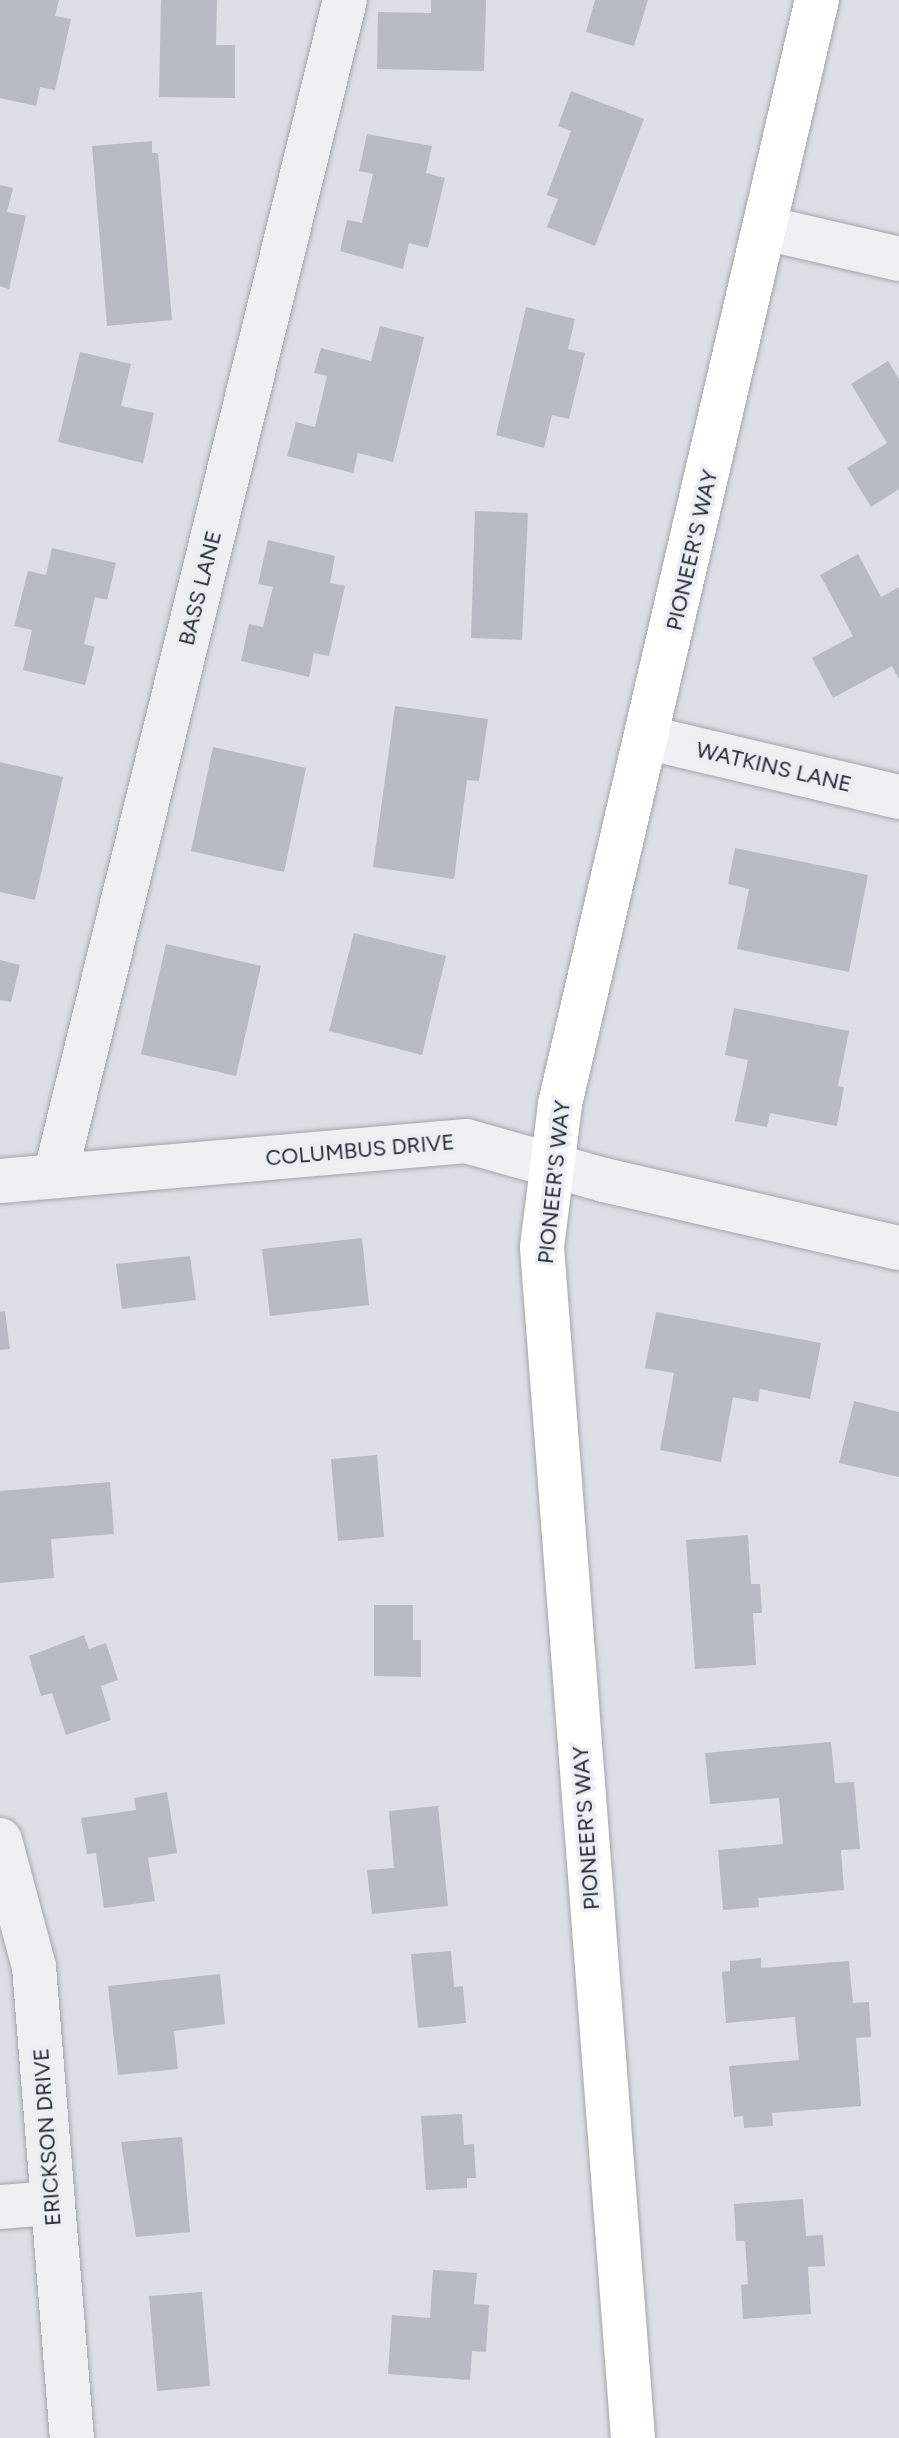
<!DOCTYPE html>
<style>
body{margin:0}
#map{position:relative;width:899px;height:2438px;overflow:hidden;background:#dcdfe5;font-family:Figtree,sans-serif}
div>[style]{position:absolute}
[style*='--x']{left:calc(var(--x)*1px);top:calc(var(--y)*1px);width:calc(var(--w)*1px);rotate:calc(var(--a)*1deg)}
.building>*{inset:0;background:#b7bbc4}
.roads{filter:drop-shadow(0 0 2px #a2a6ae) drop-shadow(0 0 2px #a2a6ae)}
.street>*{height:44px;margin:-22px;padding:0 22px;transform-origin:22px;border-radius:22px;background:#eff0f4}
.secondary>*{height:44px;margin:-22px;padding:0 22px;transform-origin:22px;border-radius:22px;background:#fff}
span{translate:-50% -50%;white-space:nowrap;text-align:center;line-height:1.15;-webkit-text-stroke:7px #ebeef3;paint-order:stroke}
.street-label{font-size:22px;color:#282d39}
</style>
<div id="map">
<div class="building">
<div style="clip-path:polygon(0 0,59px 0,55px 16px,71px 19px,55px 90px,40px 87px,36px 106px,0 98px)"></div>
<div style="clip-path:polygon(161px 0,217px 0,216px 45px,235px 45px,235px 98px,159px 97px)"></div>
<div style="clip-path:polygon(431px 0,486px 0,484px 71px,377px 69px,378px 12px,431px 13px)"></div>
<div style="clip-path:polygon(595px 0,648px 0,634px 46px,586px 32px)"></div>
<div style="clip-path:polygon(571px 91px,644px 119px,595px 246px,547px 227px,558px 199px,547px 195px,571px 131px,558px 126px)"></div>
<div style="clip-path:polygon(367px 134px,432px 146px,426px 173px,445px 178px,428px 248px,409px 243px,403px 269px,340px 251px,347px 220px,362px 223px,373px 174px,359px 171px)"></div>
<div style="clip-path:polygon(152px 141px,152px 153px,158px 153px,172px 320px,107px 326px,92px 146px)"></div>
<div style="clip-path:polygon(0 185px,13px 188px,7px 212px,26px 216px,9px 289px,0 286px)"></div>
<div style="clip-path:polygon(526px 307px,575px 319px,568px 349px,585px 353px,569px 419px,552px 415px,544px 448px,496px 435px)"></div>
<div style="clip-path:polygon(380px 326px,424px 337px,393px 462px,358px 453px,353px 473px,287px 456px,296px 422px,315px 427px,327px 376px,314px 373px,321px 348px,371px 361px)"></div>
<div style="clip-path:polygon(80px 352px,131px 364px,121px 406px,154px 413px,143px 463px,58px 442px)"></div>
<div style="clip-path:polygon(888px 361px,899px 379px,899px 489px,871px 507px,847px 468px,887px 443px,851px 384px)"></div>
<div style="clip-path:polygon(475px 511px,528px 513px,522px 640px,471px 638px)"></div>
<div style="clip-path:polygon(268px 540px,335px 556px,330px 583px,345px 586px,329px 656px,314px 653px,309px 677px,241px 661px,249px 624px,263px 627px,273px 587px,258px 584px)"></div>
<div style="clip-path:polygon(52px 548px,116px 563px,107px 600px,95px 597px,84px 644px,95px 647px,85px 685px,23px 670px,32px 630px,14px 626px,28px 571px,46px 575px)"></div>
<div style="clip-path:polygon(858px 554px,881px 597px,899px 587px,899px 679px,892px 666px,833px 698px,812px 658px,853px 636px,820px 575px)"></div>
<div style="clip-path:polygon(395px 706px,488px 719px,479px 781px,467px 780px,454px 879px,373px 867px)"></div>
<div style="clip-path:polygon(213px 747px,306px 768px,284px 872px,191px 851px)"></div>
<div style="clip-path:polygon(0 762px,63px 777px,35px 900px,0 892px)"></div>
<div style="clip-path:polygon(735px 848px,868px 875px,849px 972px,737px 949px,749px 889px,728px 884px)"></div>
<div style="clip-path:polygon(354px 933px,446px 956px,422px 1055px,329px 1031px)"></div>
<div style="clip-path:polygon(166px 944px,261px 966px,236px 1076px,141px 1054px)"></div>
<div style="clip-path:polygon(0 960px,20px 965px,11px 1002px,0 1000px)"></div>
<div style="clip-path:polygon(734px 1008px,849px 1031px,838px 1086px,844px 1087px,837px 1126px,770px 1113px,767px 1127px,735px 1121px,748px 1060px,725px 1055px)"></div>
<div style="clip-path:polygon(362px 1238px,369px 1305px,270px 1316px,262px 1249px)"></div>
<div style="clip-path:polygon(190px 1256px,196px 1300px,122px 1309px,116px 1264px)"></div>
<div style="clip-path:polygon(5px 1311px,10px 1349px,0 1350px,0 1312px)"></div>
<div style="clip-path:polygon(656px 1312px,821px 1343px,810px 1399px,760px 1389px,758px 1402px,733px 1397px,721px 1462px,660px 1450px,674px 1373px,645px 1368px)"></div>
<div style="clip-path:polygon(854px 1401px,899px 1412px,899px 1477px,839px 1463px)"></div>
<div style="clip-path:polygon(377px 1455px,384px 1537px,338px 1541px,331px 1459px)"></div>
<div style="clip-path:polygon(110px 1482px,114px 1534px,51px 1539px,54px 1578px,0 1583px,0 1491px)"></div>
<div style="clip-path:polygon(748px 1535px,751px 1584px,760px 1584px,762px 1613px,753px 1613px,756px 1665px,695px 1669px,686px 1540px)"></div>
<div style="clip-path:polygon(374px 1605px,413px 1605px,413px 1640px,421px 1640px,421px 1677px,374px 1676px)"></div>
<div style="clip-path:polygon(84px 1635px,89px 1649px,106px 1643px,118px 1680px,101px 1686px,111px 1720px,66px 1735px,52px 1693px,41px 1696px,29px 1656px)"></div>
<div style="clip-path:polygon(831px 1742px,835px 1783px,854px 1782px,860px 1849px,841px 1850px,844px 1890px,758px 1898px,759px 1907px,723px 1910px,718px 1850px,783px 1844px,779px 1798px,710px 1804px,705px 1753px)"></div>
<div style="clip-path:polygon(167px 1792px,177px 1853px,148px 1858px,155px 1901px,104px 1908px,96px 1853px,87px 1854px,81px 1818px,136px 1810px,134px 1798px)"></div>
<div style="clip-path:polygon(438px 1806px,448px 1906px,372px 1914px,367px 1870px,394px 1868px,389px 1811px)"></div>
<div style="clip-path:polygon(451px 1951px,454px 1987px,463px 1986px,466px 2023px,418px 2028px,411px 1954px)"></div>
<div style="clip-path:polygon(761px 1958px,761px 1968px,849px 1961px,853px 2003px,869px 2002px,871px 2037px,856px 2038px,861px 2106px,772px 2113px,773px 2126px,744px 2128px,743px 2116px,734px 2117px,729px 2066px,799px 2060px,795px 2017px,726px 2023px,722px 1972px,730px 1971px,730px 1961px)"></div>
<div style="clip-path:polygon(220px 1974px,225px 2024px,174px 2031px,178px 2069px,118px 2075px,108px 1986px)"></div>
<div style="clip-path:polygon(462px 2114px,464px 2145px,474px 2144px,476px 2178px,467px 2178px,467px 2188px,426px 2190px,421px 2116px)"></div>
<div style="clip-path:polygon(182px 2137px,190px 2232px,136px 2237px,121px 2142px)"></div>
<div style="clip-path:polygon(803px 2199px,806px 2236px,823px 2235px,825px 2266px,808px 2267px,811px 2314px,743px 2319px,741px 2285px,748px 2284px,745px 2241px,736px 2241px,734px 2204px)"></div>
<div style="clip-path:polygon(433px 2270px,477px 2273px,474px 2304px,489px 2305px,486px 2352px,472px 2351px,470px 2380px,388px 2374px,392px 2315px,430px 2318px)"></div>
<div style="clip-path:polygon(202px 2292px,210px 2386px,157px 2391px,149px 2296px)"></div>
</div>
<div class="roads">
<div class="street">
<div style="--x:765;--y:228;--w:138;--a:13"></div>
<div style="--x:649;--y:738;--w:257;--a:13.3"></div>
<div style="--x:55;--y:1176;--w:1211;--a:-76.15"></div>
<div style="--x:0;--y:1181;--w:468;--a:-4.9"></div>
<div style="--x:466;--y:1141;--w:143;--a:15.8"></div>
<div style="--x:604;--y:1180;--w:303;--a:13"></div>
<div style="--x:0;--y:1840;--w:131;--a:75"></div>
<div style="--x:34;--y:1967;--w:473;--a:85.4"></div>
<div style="--x:0;--y:2207;--w:51;--a:-4.5"></div>
</div>
<div class="secondary">
<div style="--x:633;--y:2438;--w:1194;--a:-94.37"></div>
<div style="--x:542;--y:1247;--w:144;--a:-82.8"></div>
<div style="--x:560;--y:1104;--w:1134;--a:-76.9"></div>
</div>
</div>
<div class="street-label">
<span style="left:692px;top:550px;rotate:-77deg">PIONEER'S WAY</span>
<span style="left:200px;top:588px;rotate:-76deg">BASS LANE</span>
<span style="left:774px;top:767px;rotate:13deg">WATKINS LANE</span>
<span style="left:360px;top:1150px;rotate:-5deg">COLUMBUS DRIVE</span>
<span style="left:554px;top:1182px;rotate:-84deg">PIONEER'S WAY</span>
<span style="left:586px;top:1828px;rotate:-94deg">PIONEER'S WAY</span>
<span style="left:47px;top:2137px;rotate:-94deg">ERICKSON DRIVE</span>
</div>
</div>
